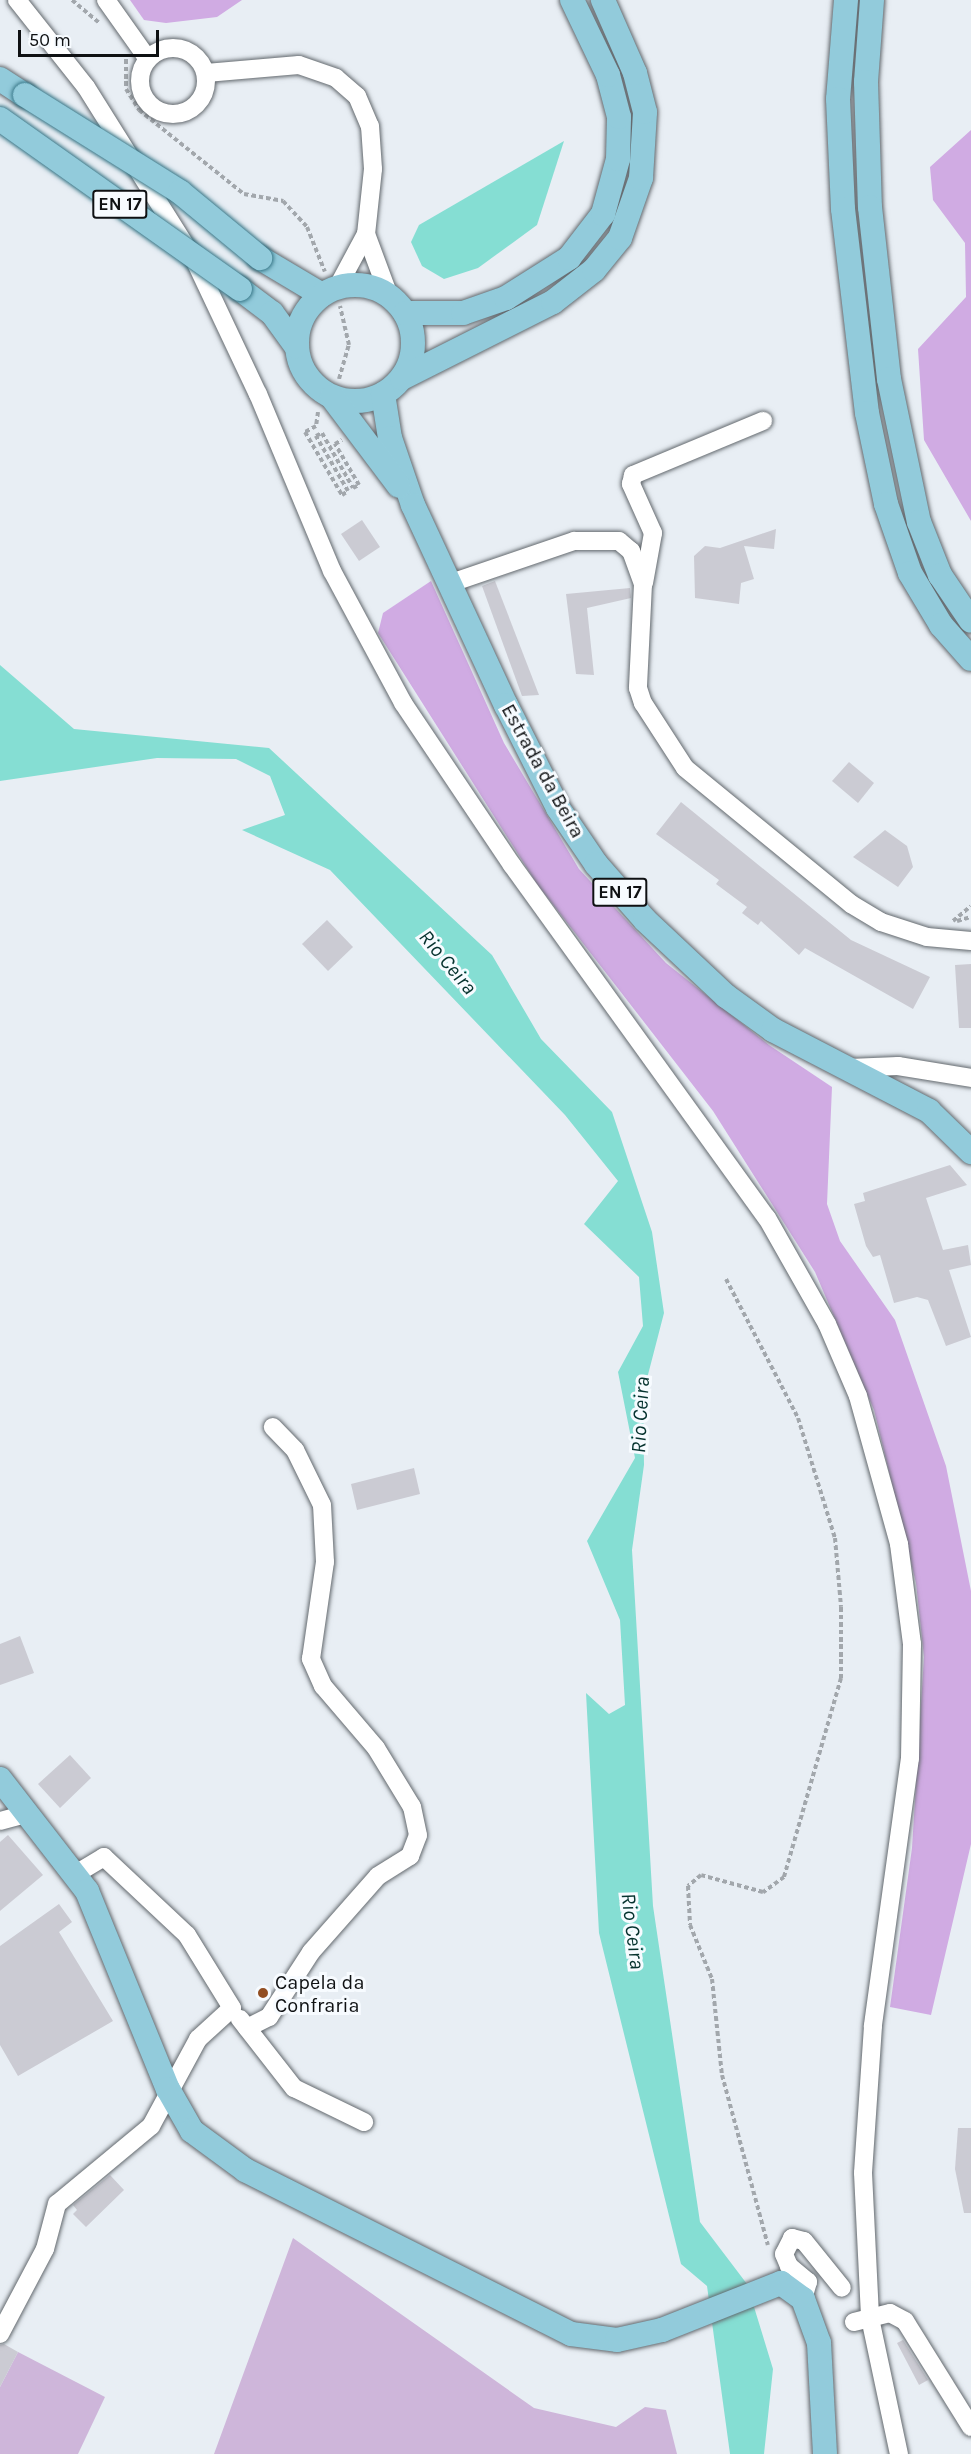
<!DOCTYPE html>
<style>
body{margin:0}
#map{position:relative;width:971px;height:2454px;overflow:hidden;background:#e8eef4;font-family:Karla,sans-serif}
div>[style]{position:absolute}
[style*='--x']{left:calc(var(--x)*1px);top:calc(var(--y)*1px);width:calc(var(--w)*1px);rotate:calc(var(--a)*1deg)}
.green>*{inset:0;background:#ceb6da}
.forest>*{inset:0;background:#d0abe3}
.water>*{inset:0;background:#85ded3}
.building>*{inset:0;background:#cbcbd3}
.path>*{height:4px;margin-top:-2px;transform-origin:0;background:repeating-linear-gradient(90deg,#a2a7ac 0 4.5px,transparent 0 7.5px)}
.roads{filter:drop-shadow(0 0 2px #63696e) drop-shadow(0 0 2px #63696e)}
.minor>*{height:18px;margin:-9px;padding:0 9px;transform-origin:9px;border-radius:9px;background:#fff}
.minor>.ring{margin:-9px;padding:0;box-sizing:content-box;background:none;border:18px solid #fff;border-radius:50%}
.major>*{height:24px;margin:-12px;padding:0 12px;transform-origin:12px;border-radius:12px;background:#92cbdb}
.major>.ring{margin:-12px;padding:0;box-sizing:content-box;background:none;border:24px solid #92cbdb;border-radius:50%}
.bridges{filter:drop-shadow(0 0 2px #357485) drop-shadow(0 0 2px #357485)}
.major-bridge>*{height:24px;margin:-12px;padding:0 12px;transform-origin:12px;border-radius:12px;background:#92cbdb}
.dots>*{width:16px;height:16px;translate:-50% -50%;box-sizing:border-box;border:3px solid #f7fbff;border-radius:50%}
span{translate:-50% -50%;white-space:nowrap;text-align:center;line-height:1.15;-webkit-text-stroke:6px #f7fbff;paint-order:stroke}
.shield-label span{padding:2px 4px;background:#f7fbff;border:2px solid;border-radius:4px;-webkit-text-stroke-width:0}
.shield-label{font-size:18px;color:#0f1113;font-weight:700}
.street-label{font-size:20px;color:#0f1113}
.poi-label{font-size:20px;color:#0f1113}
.left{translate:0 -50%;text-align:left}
.water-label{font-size:21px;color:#05322e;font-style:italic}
.scale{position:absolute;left:18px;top:30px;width:141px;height:27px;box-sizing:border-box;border:3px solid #0f1113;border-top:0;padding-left:8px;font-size:18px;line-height:21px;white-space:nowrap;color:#0f1113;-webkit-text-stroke:4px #f7fbff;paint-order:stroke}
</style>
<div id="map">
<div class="green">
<div style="clip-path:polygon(293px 2238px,534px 2408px,616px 2427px,645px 2407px,666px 2410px,677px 2454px,214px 2454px)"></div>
<div style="clip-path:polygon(18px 2352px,105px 2397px,78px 2454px,0 2454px,0 2387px)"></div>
</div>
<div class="forest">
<div style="clip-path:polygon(130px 0,242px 0,217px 17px,166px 23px,144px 20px)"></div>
<div style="clip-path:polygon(971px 130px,971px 521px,924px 440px,918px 349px,966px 297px,965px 243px,933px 200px,930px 167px)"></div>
<div style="clip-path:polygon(431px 581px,504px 743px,579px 869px,666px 963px,769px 1045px,832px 1087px,827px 1204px,840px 1241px,895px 1320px,946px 1466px,971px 1591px,971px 1844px,931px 2015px,890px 2007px,912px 1848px,924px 1657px,916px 1583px,874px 1410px,815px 1272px,713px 1111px,537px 884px,378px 633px,383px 613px)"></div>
</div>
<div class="water">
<div style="clip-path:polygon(564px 141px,537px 225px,478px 268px,444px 279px,422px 266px,411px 242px,419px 225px)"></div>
<div style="clip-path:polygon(0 665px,74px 729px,269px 748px,492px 955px,541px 1039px,612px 1112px,652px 1232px,664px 1313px,643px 1394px,644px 1465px,632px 1550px,653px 1906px,700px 2222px,747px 2284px,773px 2369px,764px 2454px,730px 2454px,707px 2286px,681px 2264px,599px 1933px,586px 1693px,609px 1714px,625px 1705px,620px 1620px,587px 1541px,635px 1458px,618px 1372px,643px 1326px,639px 1277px,584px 1224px,618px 1181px,565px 1115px,330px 870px,242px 830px,285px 815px,270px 776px,236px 759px,157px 758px,0 781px)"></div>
</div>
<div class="building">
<div style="clip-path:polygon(362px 520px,380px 547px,359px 561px,341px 534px)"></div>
<div style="clip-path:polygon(776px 529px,774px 549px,744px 546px,754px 579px,741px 583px,739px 604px,695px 598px,694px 556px,705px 546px,720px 548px)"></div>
<div style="clip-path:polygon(495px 581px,539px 695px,522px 696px,482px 586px)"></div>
<div style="clip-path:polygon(630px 588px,631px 598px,587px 608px,594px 675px,576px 674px,566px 594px)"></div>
<div style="clip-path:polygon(849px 762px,874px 783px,858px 803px,832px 781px)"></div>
<div style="clip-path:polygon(681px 802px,851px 940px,930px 977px,913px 1009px,805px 948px,799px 955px,761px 921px,758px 925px,742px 913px,747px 907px,716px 884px,719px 880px,656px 834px)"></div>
<div style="clip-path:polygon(885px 830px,907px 846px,913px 867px,898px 887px,853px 857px)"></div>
<div style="clip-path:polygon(327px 920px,353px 947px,328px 971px,302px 944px)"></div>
<div style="clip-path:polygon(971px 964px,971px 1028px,959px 1028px,955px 965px)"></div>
<div style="clip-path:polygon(950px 1165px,967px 1185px,926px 1198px,943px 1250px,968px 1245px,971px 1265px,949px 1270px,971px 1337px,946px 1346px,928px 1300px,917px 1297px,894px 1303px,880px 1255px,873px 1257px,866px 1246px,854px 1204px,865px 1201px,863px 1193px)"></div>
<div style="clip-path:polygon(414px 1468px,420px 1494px,357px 1510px,351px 1484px)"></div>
<div style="clip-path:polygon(20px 1636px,34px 1673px,0 1685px,0 1644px)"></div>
<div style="clip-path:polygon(70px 1755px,91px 1778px,60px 1808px,38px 1784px)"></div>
<div style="clip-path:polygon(8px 1835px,43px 1875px,0 1911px,0 1842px)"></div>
<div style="clip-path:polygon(59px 1904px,72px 1922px,59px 1932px,113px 2021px,18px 2076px,0 2045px,0 1946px)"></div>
<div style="clip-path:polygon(958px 2128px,971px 2128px,971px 2213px,964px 2213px,955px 2169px)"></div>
<div style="clip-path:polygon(110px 2175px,124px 2190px,86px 2227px,73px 2214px,77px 2210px,73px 2205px)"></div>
<div style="clip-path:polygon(903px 2340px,928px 2380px,919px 2385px,897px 2343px)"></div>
<div style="clip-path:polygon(4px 2344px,18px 2352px,0 2387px,0 2345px)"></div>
</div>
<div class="path">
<div style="--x:72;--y:0;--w:35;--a:40"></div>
<div style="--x:126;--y:59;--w:30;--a:90"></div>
<div style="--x:126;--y:89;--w:25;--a:58"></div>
<div style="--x:139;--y:110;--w:134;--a:38.7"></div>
<div style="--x:244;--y:194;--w:40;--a:10"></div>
<div style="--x:283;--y:201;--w:35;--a:47"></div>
<div style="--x:307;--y:227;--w:48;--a:68.2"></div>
<div style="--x:339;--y:379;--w:35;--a:-74"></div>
<div style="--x:349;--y:345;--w:40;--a:-103"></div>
<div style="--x:318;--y:412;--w:14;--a:98"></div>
<div style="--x:316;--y:426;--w:13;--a:151"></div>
<div style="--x:305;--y:432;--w:73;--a:59.6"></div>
<div style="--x:342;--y:495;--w:7;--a:-34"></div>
<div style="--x:348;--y:491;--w:64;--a:-120.2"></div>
<div style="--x:316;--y:436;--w:7;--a:-27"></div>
<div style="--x:322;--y:433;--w:63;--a:60.6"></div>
<div style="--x:353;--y:488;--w:7;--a:-27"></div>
<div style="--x:359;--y:485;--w:48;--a:-120.3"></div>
<div style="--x:335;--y:444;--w:8;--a:-30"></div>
<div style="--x:953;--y:921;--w:23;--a:-40"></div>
<div style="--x:957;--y:921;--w:15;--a:-16"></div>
<div style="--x:726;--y:1279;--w:157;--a:62.6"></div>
<div style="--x:798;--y:1418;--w:126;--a:72.9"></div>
<div style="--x:835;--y:1538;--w:69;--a:85"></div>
<div style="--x:841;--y:1607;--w:71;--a:90"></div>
<div style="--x:841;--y:1678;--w:207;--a:106"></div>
<div style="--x:784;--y:1877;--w:26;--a:144"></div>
<div style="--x:763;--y:1892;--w:64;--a:-164.7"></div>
<div style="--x:701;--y:1875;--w:17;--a:140"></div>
<div style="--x:688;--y:1886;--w:39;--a:87"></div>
<div style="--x:690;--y:1925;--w:58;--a:67.8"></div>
<div style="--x:712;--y:1979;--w:97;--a:84.1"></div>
<div style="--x:722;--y:2075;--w:176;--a:74.9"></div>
</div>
<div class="roads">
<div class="minor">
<div style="--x:17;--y:0;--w:111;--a:51.6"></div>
<div style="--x:86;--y:87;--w:205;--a:57.9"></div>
<div style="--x:195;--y:261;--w:147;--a:64.7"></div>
<div style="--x:258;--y:394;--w:192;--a:67.3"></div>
<div style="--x:332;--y:571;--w:150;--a:61.7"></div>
<div style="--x:403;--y:703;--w:195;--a:56.1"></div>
<div style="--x:512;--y:865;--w:435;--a:54.2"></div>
<div style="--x:767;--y:1218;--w:122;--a:60.5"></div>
<div style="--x:827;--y:1324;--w:78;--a:66.7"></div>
<div style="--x:858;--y:1396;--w:154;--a:74.5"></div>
<div style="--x:899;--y:1544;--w:101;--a:82.6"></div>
<div style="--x:912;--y:1644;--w:114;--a:91"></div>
<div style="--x:910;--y:1758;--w:271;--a:97.9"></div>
<div style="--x:873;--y:2026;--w:147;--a:93.9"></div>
<div style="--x:863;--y:2173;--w:145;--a:87.2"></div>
<div style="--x:870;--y:2318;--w:139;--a:78"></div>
<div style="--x:106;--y:0;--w:72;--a:54.6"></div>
<div class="ring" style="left:140px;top:48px;width:48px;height:48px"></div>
<div style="--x:206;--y:73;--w:93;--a:-4.9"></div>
<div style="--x:299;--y:65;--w:39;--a:19"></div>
<div style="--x:336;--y:78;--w:28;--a:41"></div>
<div style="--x:357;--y:96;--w:33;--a:67"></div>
<div style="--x:370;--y:126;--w:43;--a:86"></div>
<div style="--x:373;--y:169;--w:65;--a:96.1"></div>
<div style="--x:366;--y:234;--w:61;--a:118.2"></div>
<div style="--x:366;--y:234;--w:66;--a:69.6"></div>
<div style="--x:451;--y:583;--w:130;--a:-18.9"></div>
<div style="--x:574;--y:541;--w:45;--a:0"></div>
<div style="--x:619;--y:541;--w:16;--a:40"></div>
<div style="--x:631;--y:551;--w:35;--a:70"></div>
<div style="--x:643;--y:584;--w:104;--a:92.8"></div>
<div style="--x:638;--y:688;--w:16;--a:72"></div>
<div style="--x:643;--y:703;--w:77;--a:57.1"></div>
<div style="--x:685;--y:768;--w:215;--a:39.3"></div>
<div style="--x:851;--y:904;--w:35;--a:31"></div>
<div style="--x:881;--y:922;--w:48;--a:18.1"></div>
<div style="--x:927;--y:937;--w:44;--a:5.2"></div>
<div style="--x:644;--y:583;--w:51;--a:-79.8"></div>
<div style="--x:653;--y:533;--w:54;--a:-114.2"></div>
<div style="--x:631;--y:484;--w:9;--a:-77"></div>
<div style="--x:633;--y:475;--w:141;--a:-22.6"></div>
<div style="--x:849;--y:1068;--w:49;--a:-2.3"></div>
<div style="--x:898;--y:1066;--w:74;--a:9.3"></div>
<div style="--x:0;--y:1821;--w:28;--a:-15"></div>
<div style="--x:240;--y:2019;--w:88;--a:52"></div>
<div style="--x:294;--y:2088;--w:78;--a:25.9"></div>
<div style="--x:247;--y:2028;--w:25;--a:-27"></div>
<div style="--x:269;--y:2017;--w:77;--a:-57.1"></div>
<div style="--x:311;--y:1952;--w:101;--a:-48.6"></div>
<div style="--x:378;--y:1876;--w:38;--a:-32"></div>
<div style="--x:410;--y:1856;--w:22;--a:-69"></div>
<div style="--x:418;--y:1835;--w:29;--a:-102"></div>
<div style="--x:412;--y:1807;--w:69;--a:-121.4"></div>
<div style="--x:376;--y:1748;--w:82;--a:-130.5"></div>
<div style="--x:323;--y:1686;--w:30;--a:-114"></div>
<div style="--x:311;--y:1659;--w:98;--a:-81.8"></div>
<div style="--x:325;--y:1562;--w:57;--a:-93"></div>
<div style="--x:322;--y:1505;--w:61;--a:-116.1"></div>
<div style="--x:295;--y:1450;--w:32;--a:-134"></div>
<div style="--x:803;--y:2299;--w:18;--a:-74"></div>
<div style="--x:808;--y:2282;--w:25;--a:-140"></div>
<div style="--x:789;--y:2266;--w:13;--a:-113"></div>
<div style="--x:784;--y:2254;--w:18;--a:-63"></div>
<div style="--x:792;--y:2238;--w:12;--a:14"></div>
<div style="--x:804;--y:2241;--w:60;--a:51"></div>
<div style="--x:854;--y:2322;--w:37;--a:-14"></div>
<div style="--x:890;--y:2313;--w:17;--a:28"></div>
<div style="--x:905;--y:2321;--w:125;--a:58.1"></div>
<div style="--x:0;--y:2334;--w:96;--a:-62.1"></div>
<div style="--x:45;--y:2249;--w:47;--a:-75.1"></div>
<div style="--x:57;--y:2204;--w:122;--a:-39.7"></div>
<div style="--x:151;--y:2126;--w:99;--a:-61.6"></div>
<div style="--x:198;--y:2039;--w:46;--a:-42.4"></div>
<div style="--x:232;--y:2008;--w:86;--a:-121.7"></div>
<div style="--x:187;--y:1935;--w:114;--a:-136.8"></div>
<div style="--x:104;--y:1857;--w:35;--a:149"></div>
</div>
<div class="major">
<div style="--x:846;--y:0;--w:99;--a:94.6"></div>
<div style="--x:838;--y:99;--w:110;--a:87.4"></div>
<div style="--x:843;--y:209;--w:205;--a:83.3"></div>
<div style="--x:867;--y:413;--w:93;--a:78.2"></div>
<div style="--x:886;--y:504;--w:73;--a:70.8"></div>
<div style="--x:910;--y:573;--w:61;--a:59.2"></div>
<div style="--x:941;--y:625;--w:45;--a:48.6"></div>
<div style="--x:872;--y:0;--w:82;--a:94.2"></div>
<div style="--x:866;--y:82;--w:125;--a:88.2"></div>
<div style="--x:870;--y:207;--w:173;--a:83.7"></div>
<div style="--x:889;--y:379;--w:146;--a:78.2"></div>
<div style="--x:919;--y:522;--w:57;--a:68.4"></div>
<div style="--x:940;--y:575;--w:55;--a:56"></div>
<div style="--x:0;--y:79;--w:30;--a:33"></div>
<div style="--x:260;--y:258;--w:72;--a:30.8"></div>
<div class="ring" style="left:297px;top:285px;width:92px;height:92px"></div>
<div style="--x:240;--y:289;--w:40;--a:37"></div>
<div style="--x:272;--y:313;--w:41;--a:54"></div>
<div style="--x:405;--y:313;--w:58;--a:0"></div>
<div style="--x:463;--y:313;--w:46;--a:-19.2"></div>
<div style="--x:506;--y:298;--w:75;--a:-32.4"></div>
<div style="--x:569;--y:258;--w:56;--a:-52.3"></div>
<div style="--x:603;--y:214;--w:57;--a:-74.7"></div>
<div style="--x:618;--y:159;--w:42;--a:-88.6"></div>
<div style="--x:619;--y:117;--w:43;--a:-104.7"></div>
<div style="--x:608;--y:75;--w:83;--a:-115.6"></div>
<div style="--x:402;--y:378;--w:169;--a:-26.7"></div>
<div style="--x:553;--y:302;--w:52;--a:-38"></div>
<div style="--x:594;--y:270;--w:41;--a:-50.9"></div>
<div style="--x:620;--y:238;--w:64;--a:-70.7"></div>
<div style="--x:641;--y:178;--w:66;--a:-86.5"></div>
<div style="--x:645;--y:112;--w:40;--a:-104.4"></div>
<div style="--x:635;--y:73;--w:80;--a:-113.7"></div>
<div style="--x:383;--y:394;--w:45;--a:81"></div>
<div style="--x:390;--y:438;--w:71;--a:71.1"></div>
<div style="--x:413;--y:505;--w:221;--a:65.1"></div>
<div style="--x:506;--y:705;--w:115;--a:63.2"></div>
<div style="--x:558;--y:808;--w:68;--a:55.8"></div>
<div style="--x:596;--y:864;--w:74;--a:48.8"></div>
<div style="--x:645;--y:920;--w:111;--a:43.2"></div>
<div style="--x:726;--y:996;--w:58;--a:35.9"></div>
<div style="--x:773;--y:1030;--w:176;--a:27.4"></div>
<div style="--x:929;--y:1111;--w:59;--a:44.3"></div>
<div style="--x:332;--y:397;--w:111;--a:53"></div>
<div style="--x:0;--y:1779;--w:142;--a:52.2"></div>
<div style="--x:87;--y:1891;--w:214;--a:67.8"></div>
<div style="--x:168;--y:2089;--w:48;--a:60.3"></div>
<div style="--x:192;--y:2131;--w:66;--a:36.3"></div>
<div style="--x:245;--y:2170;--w:365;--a:26.7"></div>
<div style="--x:571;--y:2334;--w:46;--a:7.4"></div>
<div style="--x:617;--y:2340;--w:46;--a:-12.5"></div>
<div style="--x:662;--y:2330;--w:128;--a:-21.6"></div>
<div style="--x:781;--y:2283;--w:27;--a:36"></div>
<div style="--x:803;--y:2299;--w:47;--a:70"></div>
<div style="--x:819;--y:2343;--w:111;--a:86.9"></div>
</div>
</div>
<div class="bridges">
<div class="major-bridge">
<div style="--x:25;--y:95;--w:183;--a:32"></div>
<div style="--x:180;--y:192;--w:104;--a:39.5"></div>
<div style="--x:0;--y:119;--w:294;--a:35.3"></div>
</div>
</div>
<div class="dots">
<div style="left:263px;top:1993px;background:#924e22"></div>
</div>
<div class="shield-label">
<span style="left:120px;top:204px">EN 17</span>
<span style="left:620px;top:892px">EN 17</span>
</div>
<div class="street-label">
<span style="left:543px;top:771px;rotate:61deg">Estrada da Beira</span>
</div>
<div class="poi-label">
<span class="left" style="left:275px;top:1994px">Capela da<br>Confraria</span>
</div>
<div class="water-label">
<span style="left:448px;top:962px;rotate:50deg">Rio Ceira</span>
<span style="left:640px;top:1415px;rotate:-87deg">Rio Ceira</span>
<span style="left:633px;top:1931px;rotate:83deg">Rio Ceira</span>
</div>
<div class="scale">50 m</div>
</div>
